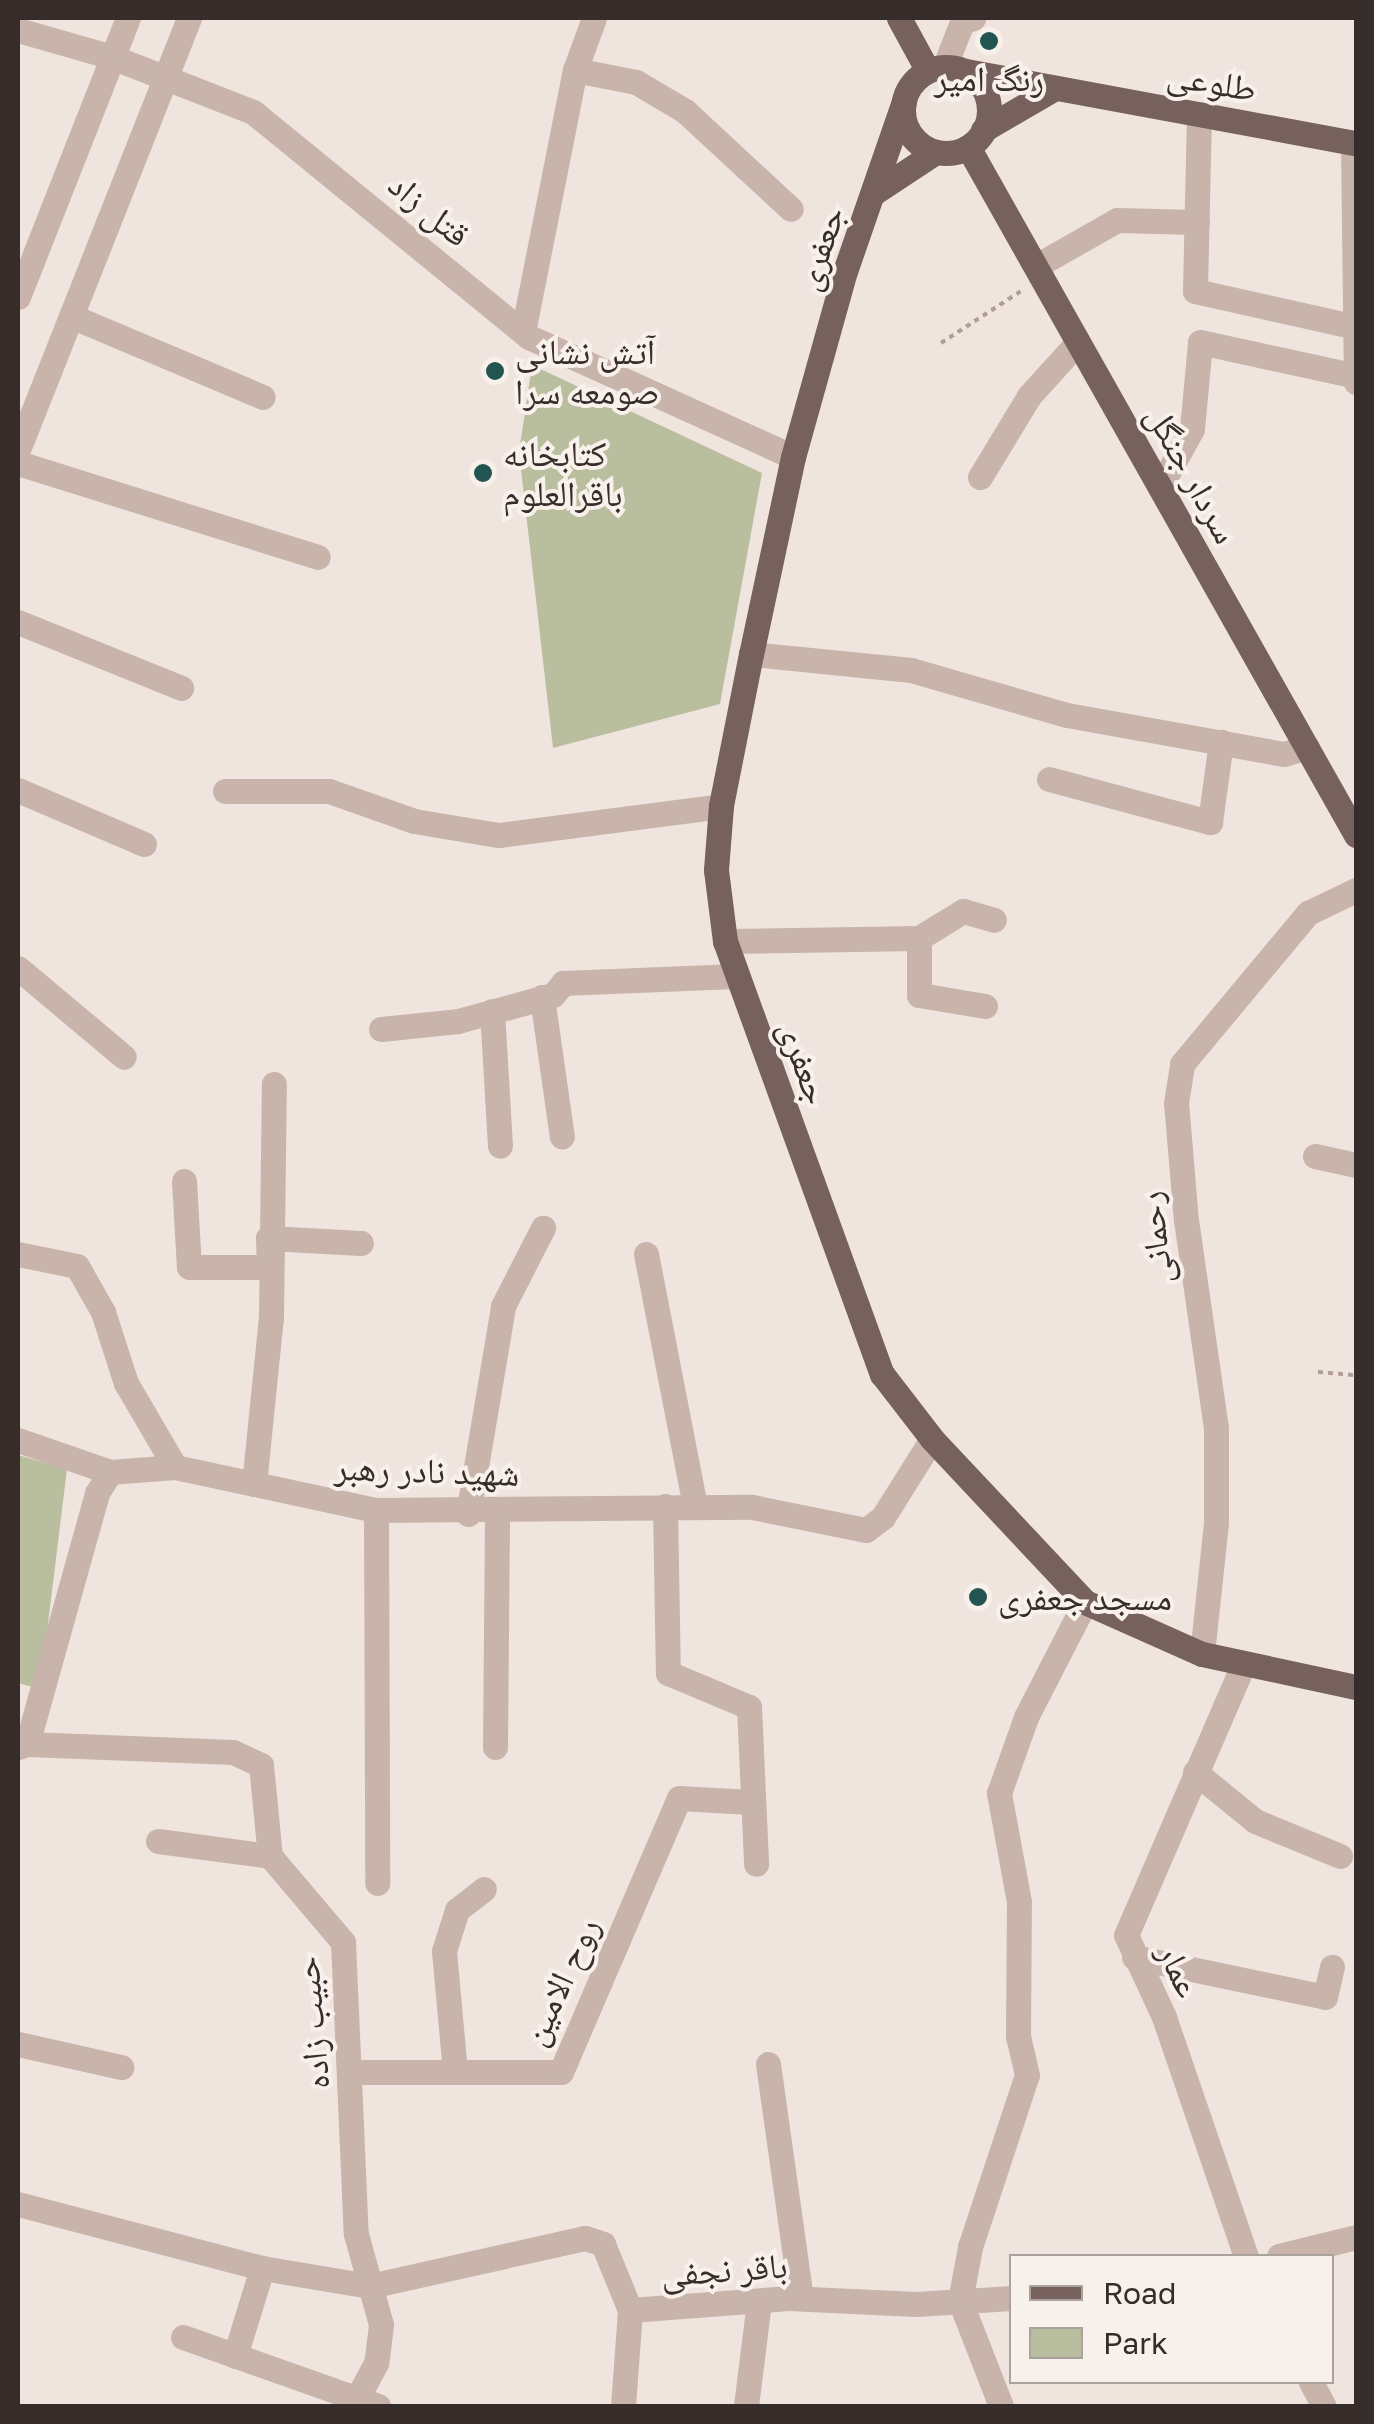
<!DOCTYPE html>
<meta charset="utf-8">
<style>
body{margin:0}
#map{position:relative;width:1374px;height:2424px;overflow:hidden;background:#f0e5de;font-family:"Golos Text","Noto Naskh Arabic",sans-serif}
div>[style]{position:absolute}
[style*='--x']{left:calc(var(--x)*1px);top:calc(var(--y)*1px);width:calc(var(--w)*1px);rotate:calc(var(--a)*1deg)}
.green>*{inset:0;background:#b9be9f}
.path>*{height:4px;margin-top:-2px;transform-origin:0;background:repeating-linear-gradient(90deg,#b39e95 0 5px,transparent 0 10px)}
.minor>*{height:25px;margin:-12.5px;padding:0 12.5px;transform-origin:12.5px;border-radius:12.5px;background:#c8b4ab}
.major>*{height:25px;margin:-12.5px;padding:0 12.5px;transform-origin:12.5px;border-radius:12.5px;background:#77615c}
.major>.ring{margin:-12.5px;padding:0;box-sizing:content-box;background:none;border:25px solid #77615c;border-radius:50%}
.dots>*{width:28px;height:28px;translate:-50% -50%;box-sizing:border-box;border:5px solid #f8f0ea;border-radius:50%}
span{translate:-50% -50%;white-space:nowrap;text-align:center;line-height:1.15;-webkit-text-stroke:8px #f8f0ea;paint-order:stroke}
.poi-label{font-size:35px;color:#362c2a}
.left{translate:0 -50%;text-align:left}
.street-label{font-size:35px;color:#362c2a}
.frame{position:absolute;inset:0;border:20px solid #362c2a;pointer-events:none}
.legend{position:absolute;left:1009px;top:2254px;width:325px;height:130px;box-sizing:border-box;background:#f8f0ea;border:2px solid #aaa29d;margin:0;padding:12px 18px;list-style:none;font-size:30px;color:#362c2a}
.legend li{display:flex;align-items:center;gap:20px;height:50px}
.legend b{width:50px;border:2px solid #aaa29d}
</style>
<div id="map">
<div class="green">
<div style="clip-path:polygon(532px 365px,762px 473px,720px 704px,553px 748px,519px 452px)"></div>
<div style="clip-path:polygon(18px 1455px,67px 1469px,40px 1689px,18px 1683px)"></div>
</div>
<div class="path">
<div style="--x:941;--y:343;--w:95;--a:-33"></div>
<div style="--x:1318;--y:1372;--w:38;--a:5"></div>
</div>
<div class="minor">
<div style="--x:18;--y:30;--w:98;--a:16"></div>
<div style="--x:112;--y:57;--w:151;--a:21.3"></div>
<div style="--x:253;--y:112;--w:356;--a:39.2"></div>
<div style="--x:529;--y:337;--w:290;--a:24.4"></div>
<div style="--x:944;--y:68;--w:49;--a:-68.6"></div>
<div style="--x:962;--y:22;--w:12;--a:-20"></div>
<div style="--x:575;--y:70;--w:62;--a:11.1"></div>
<div style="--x:636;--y:82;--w:57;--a:30.6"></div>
<div style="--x:685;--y:111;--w:144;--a:42.8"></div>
<div style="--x:1199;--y:114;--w:177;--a:91.3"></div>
<div style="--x:1195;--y:291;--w:165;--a:12.6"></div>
<div style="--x:1353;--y:143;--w:239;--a:89.3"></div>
<div style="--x:1036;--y:266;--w:93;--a:-29.6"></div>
<div style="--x:1117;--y:220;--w:80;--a:1.4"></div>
<div style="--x:18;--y:297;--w:300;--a:-68.5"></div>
<div style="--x:71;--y:316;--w:208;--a:22.9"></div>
<div style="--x:523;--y:332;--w:267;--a:-78.8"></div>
<div style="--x:575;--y:70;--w:55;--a:-69.9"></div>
<div style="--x:18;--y:450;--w:465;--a:-68.4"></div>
<div style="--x:18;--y:463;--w:314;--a:17.4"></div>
<div style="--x:980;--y:477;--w:95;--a:-58.8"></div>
<div style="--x:1029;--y:396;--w:73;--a:-47.8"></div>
<div style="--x:1160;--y:487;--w:66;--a:-61.1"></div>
<div style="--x:1192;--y:429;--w:87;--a:-84.7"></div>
<div style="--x:1200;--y:342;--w:160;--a:12.3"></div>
<div style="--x:18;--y:622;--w:176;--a:22"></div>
<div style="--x:751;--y:654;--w:161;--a:5.7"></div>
<div style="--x:911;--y:670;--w:162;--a:16.1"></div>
<div style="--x:1067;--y:715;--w:220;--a:10.2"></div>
<div style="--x:1284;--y:754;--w:24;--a:-17"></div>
<div style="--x:1049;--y:779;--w:167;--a:15"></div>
<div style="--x:1210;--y:822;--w:81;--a:-82.2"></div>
<div style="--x:18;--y:790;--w:137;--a:23.2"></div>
<div style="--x:225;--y:791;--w:104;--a:0"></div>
<div style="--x:329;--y:791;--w:90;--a:19.4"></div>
<div style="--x:414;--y:821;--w:86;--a:9.4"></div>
<div style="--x:499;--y:835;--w:224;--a:-7.4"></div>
<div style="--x:725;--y:941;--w:194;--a:-0.9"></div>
<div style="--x:18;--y:968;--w:138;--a:40"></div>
<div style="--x:542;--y:997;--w:141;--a:81.9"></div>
<div style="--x:985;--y:1006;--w:67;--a:-170.5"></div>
<div style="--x:919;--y:995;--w:57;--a:-90"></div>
<div style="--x:919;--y:938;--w:52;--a:-31.5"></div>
<div style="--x:963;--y:911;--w:32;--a:16"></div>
<div style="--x:492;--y:1011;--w:135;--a:86.6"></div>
<div style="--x:381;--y:1029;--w:77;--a:-5.9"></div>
<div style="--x:458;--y:1021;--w:98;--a:-15.3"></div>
<div style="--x:553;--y:995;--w:16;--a:-50"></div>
<div style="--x:563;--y:983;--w:173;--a:-2.3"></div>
<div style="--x:1315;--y:1156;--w:42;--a:12.4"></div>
<div style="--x:184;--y:1181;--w:86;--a:86.7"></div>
<div style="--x:189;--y:1267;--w:80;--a:0"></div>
<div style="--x:269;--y:1267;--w:29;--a:-92"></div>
<div style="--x:268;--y:1238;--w:93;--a:3.1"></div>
<div style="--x:18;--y:1254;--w:60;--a:11.5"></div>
<div style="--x:77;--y:1266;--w:53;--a:60.5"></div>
<div style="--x:103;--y:1312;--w:75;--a:72.1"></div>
<div style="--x:126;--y:1383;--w:97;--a:59.7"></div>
<div style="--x:646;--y:1254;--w:256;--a:79"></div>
<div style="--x:18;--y:1440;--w:97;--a:19.2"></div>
<div style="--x:254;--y:1484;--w:167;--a:-84.2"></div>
<div style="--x:271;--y:1318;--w:234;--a:-89.3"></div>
<div style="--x:665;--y:1506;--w:167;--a:89"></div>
<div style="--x:668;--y:1673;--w:88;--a:22.8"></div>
<div style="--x:749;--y:1707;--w:157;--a:87.4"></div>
<div style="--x:376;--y:1510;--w:373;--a:89.8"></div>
<div style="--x:468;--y:1514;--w:211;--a:-80.4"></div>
<div style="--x:503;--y:1306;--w:88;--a:-62.9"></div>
<div style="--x:1202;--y:1654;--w:132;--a:-83.9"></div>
<div style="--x:1216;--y:1523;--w:95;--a:-90"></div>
<div style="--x:1216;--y:1428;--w:209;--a:-98.2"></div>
<div style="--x:1186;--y:1221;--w:118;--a:-94.8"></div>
<div style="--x:1176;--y:1103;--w:39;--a:-81"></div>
<div style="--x:1182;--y:1064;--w:197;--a:-50.2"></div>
<div style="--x:1308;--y:913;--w:53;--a:-25.6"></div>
<div style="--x:1243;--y:1665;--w:294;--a:113.4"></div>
<div style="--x:1126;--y:1935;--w:90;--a:65.1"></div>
<div style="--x:1164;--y:2017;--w:253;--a:71.1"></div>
<div style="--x:27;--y:1744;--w:206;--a:2.2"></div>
<div style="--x:233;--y:1752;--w:31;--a:25"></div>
<div style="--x:261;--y:1765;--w:91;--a:84.4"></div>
<div style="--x:270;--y:1856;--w:113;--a:49.7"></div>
<div style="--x:343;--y:1942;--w:292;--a:87.5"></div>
<div style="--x:356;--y:2234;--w:94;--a:74.6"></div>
<div style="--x:381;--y:2325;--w:38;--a:97"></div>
<div style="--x:376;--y:2363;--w:49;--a:118.1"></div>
<div style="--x:18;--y:1747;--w:9;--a:-18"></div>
<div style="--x:27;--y:1744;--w:261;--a:-74.4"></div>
<div style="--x:97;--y:1493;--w:25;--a:-58"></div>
<div style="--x:110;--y:1472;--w:65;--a:-4.4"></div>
<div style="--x:175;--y:1467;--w:206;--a:12.1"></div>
<div style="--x:376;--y:1510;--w:376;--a:-0.5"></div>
<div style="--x:752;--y:1507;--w:116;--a:11.4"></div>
<div style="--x:866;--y:1530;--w:21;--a:-37"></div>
<div style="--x:883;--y:1517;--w:92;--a:-57.9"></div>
<div style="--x:495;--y:1747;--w:238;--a:-89.5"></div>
<div style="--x:1195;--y:1772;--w:77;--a:39.2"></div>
<div style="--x:1255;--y:1821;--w:92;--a:22.4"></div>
<div style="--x:158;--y:1841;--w:113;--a:7.6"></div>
<div style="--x:1134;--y:1957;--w:195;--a:11.8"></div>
<div style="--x:1325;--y:1997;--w:31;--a:-77"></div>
<div style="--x:18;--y:2044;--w:106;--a:12.6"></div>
<div style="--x:768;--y:2064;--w:236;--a:82"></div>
<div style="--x:352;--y:2072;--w:209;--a:0"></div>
<div style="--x:561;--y:2072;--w:298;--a:-66.7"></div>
<div style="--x:679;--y:1798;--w:73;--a:3.1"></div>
<div style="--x:455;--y:2072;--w:121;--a:-95.2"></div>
<div style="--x:444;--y:1951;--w:43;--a:-72.4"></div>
<div style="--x:457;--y:1910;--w:34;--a:-38"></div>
<div style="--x:18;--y:2204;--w:252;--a:14.7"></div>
<div style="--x:262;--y:2268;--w:109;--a:9.5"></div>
<div style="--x:370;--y:2286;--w:220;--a:-12.6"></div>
<div style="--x:585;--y:2238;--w:19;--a:18"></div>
<div style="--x:603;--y:2244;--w:71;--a:67.8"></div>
<div style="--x:630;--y:2310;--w:158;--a:-4.3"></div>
<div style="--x:788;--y:2298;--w:128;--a:2.7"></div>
<div style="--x:916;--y:2304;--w:96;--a:-3.6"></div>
<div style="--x:1279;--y:2256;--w:79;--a:-13.9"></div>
<div style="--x:183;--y:2337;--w:207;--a:19.5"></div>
<div style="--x:235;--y:2356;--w:92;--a:-72.9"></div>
<div style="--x:1311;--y:2382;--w:27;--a:62"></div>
<div style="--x:623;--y:2406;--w:96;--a:-85.8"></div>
<div style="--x:746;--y:2406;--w:106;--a:-82.9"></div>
<div style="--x:1001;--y:2406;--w:113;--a:-111.3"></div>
<div style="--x:960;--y:2301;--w:55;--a:-79.5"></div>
<div style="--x:970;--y:2247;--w:181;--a:-71.7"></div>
<div style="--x:1027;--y:2075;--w:39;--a:-103"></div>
<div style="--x:1018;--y:2037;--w:135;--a:-89.6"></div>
<div style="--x:1019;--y:1902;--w:111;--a:-100.4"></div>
<div style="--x:999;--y:1793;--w:81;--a:-70.4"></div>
<div style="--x:1026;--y:1717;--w:129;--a:-62.8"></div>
</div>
<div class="major">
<div style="--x:899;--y:18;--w:60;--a:61.3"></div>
<div class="ring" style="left:903px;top:67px;width:61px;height:61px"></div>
<div style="--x:955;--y:69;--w:408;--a:10.5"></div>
<div style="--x:904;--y:101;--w:180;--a:109.1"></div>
<div style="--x:845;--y:271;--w:193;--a:105.6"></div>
<div style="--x:793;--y:457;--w:201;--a:102"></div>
<div style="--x:751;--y:654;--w:155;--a:101.2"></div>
<div style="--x:721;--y:806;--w:64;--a:94.5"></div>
<div style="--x:716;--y:870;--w:72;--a:82.8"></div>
<div style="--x:725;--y:941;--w:461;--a:70.1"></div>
<div style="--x:882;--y:1374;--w:82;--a:52.4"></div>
<div style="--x:932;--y:1439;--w:224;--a:46.8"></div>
<div style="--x:1085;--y:1602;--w:128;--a:24"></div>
<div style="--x:1202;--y:1654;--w:157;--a:12.1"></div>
<div style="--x:983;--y:130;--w:83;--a:-30.3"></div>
<div style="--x:968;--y:147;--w:790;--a:60.58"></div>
<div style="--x:875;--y:192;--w:73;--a:-33.3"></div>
</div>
<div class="dots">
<div style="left:989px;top:41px;background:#225450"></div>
<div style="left:495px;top:371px;background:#225450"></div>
<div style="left:483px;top:473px;background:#225450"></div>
<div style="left:978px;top:1597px;background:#225450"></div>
</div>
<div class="poi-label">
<span style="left:989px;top:78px">رنگ امیر</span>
<span class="left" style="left:515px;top:371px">آتش نشانی<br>صومعه سرا</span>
<span class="left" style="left:503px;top:473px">کتابخانه<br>باقرالعلوم</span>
<span class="left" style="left:998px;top:1597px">مسجد جعفری</span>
</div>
<div class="street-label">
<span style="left:1212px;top:81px;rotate:10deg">طلوعی</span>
<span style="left:430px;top:209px;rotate:40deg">قتل زاد</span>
<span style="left:819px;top:248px;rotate:-71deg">جعفری</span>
<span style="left:1193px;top:474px;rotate:61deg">سردار جنگل</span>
<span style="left:805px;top:1062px;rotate:70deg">جعفری</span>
<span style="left:1154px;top:1238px;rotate:-97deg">رحمانی</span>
<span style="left:427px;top:1470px;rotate:2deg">شهید نادر رهبر</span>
<span style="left:1180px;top:1970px;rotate:65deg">عمار</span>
<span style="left:560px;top:1981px;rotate:-65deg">روح الامین</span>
<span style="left:311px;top:2023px;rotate:-95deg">حبیب زاده</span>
<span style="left:724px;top:2269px;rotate:-4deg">باقر نجفی</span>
</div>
<div class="frame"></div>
<ul class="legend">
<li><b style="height:12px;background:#77615c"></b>Road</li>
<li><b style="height:28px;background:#b9be9f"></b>Park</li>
</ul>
</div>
